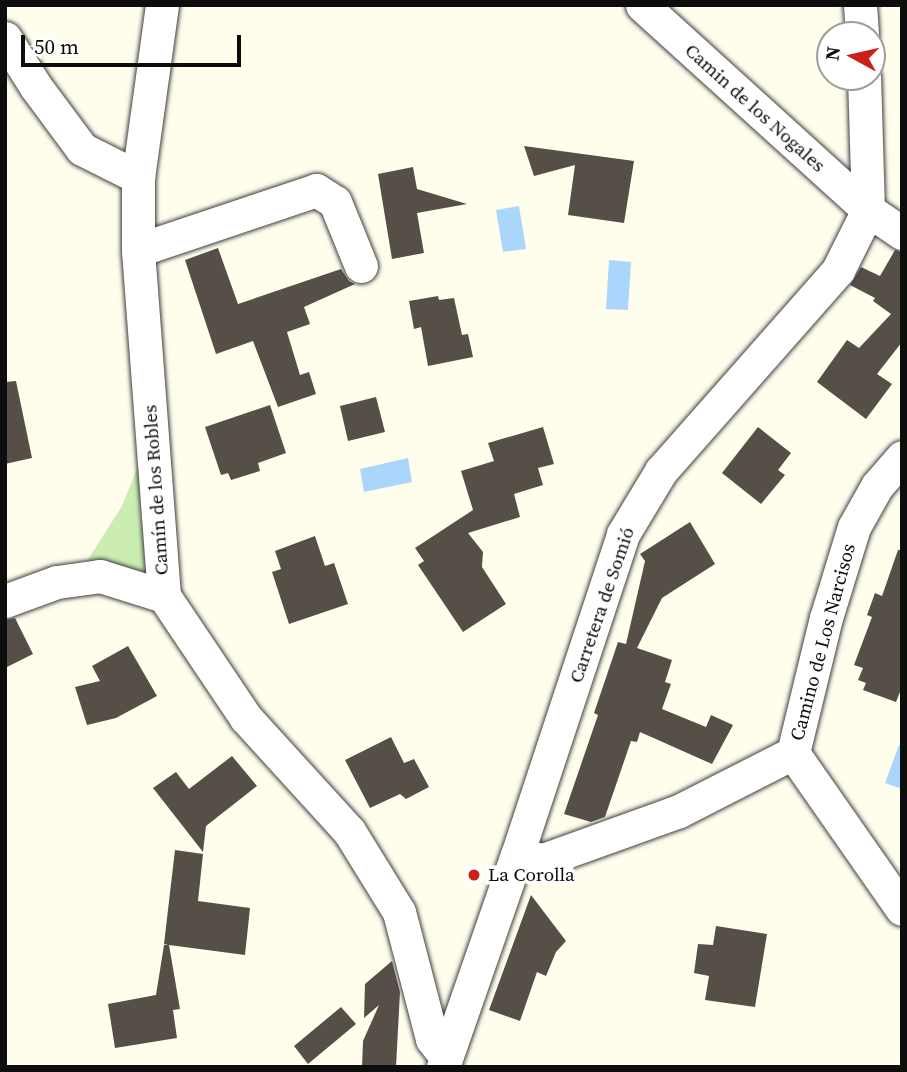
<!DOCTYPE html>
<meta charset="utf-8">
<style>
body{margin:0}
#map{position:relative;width:907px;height:1072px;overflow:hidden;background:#fffdec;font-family:"Source Serif 4",serif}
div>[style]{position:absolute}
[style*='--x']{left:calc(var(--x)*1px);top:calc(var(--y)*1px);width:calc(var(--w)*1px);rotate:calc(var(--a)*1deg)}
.green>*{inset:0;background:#cbedb2}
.water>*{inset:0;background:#abd6fc}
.building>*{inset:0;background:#564f48}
.roads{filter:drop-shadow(0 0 2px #404040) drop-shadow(0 0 2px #404040)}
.minor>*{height:33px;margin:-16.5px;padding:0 16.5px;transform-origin:16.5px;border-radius:16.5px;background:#fff}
.dots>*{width:19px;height:19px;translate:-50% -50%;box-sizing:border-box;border:4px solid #fff;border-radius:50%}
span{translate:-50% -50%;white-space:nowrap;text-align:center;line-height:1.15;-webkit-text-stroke:7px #fff;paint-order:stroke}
.street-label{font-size:19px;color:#0d0d0d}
.poi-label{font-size:19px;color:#0d0d0d}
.left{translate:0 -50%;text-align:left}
.frame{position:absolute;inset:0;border:7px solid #0d0d0d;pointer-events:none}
.north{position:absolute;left:816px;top:21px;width:70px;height:70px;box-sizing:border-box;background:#fff;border:2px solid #9e9e9e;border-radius:50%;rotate:278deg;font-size:19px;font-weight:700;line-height:28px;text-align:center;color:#0d0d0d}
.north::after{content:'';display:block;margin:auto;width:24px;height:32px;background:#ca2017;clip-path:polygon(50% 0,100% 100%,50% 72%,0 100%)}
.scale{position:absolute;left:21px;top:35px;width:220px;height:32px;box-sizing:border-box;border:4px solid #0d0d0d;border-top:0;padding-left:9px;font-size:21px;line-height:24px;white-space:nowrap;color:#0d0d0d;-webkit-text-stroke:5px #fff;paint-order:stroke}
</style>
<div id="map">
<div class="green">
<div style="clip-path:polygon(141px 459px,140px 516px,153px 579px,129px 569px,87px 561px,122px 506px)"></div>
</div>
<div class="water">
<div style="clip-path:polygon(519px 206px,526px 249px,503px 252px,496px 210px)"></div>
<div style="clip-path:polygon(609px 260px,631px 262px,628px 310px,606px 309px)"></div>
<div style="clip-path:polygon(408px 458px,412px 482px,364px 492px,360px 469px)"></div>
<div style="clip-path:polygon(899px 745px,902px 746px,902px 789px,885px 783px)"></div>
</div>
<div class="building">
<div style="clip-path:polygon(524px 146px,634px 161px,624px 223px,568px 215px,575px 165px,534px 176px)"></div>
<div style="clip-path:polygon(413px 167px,417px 189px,467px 204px,417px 213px,424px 253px,392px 259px,378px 174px)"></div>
<div style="clip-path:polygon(218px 248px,238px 304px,341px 269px,349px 281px,355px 284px,304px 307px,310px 324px,287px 332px,300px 375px,309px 372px,316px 394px,278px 407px,253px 341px,216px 354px,185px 260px)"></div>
<div style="clip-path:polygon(895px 250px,902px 252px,902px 342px,877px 374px,892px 384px,866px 419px,817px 382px,847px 340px,859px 348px,891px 314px,873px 301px,875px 298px,850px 285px,861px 267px,880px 276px)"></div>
<div style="clip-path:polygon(438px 296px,439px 300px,454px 298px,462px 335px,468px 334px,473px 357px,428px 366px,421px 327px,414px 329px,409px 301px)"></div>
<div style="clip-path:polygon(16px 381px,32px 458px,5px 464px,5px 382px)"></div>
<div style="clip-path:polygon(376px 397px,385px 432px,348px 441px,340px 406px)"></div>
<div style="clip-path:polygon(270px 405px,286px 453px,258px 463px,260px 471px,231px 480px,228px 473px,221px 475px,205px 427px)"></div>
<div style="clip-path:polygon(543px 427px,554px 464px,538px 468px,543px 485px,514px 494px,520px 517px,468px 533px,483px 552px,482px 567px,506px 604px,463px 632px,418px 565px,424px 561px,415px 548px,473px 510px,461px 471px,494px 461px,488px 443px)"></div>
<div style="clip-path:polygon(758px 427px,791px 453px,778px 470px,785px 475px,761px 504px,722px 473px)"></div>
<div style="clip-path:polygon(690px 522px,715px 564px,662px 598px,637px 648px,672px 660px,665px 682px,671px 684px,662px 709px,706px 727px,711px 715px,733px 725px,712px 764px,640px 732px,637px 742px,631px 741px,605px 817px,591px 822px,564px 814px,598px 715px,594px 713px,618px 642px,626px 644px,645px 561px,640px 554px)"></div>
<div style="clip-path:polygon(315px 536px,325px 566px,334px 563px,348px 604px,289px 624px,272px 572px,281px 569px,275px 551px)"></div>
<div style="clip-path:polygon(898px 550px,902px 550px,902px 687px,896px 702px,863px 690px,866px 683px,858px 680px,863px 668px,854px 665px,872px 617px,867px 615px,875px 593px,882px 596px)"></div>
<div style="clip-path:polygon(15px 618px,33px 654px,5px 668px,5px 620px)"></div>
<div style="clip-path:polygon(128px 646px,157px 696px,116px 718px,87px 725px,75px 687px,100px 681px,92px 666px)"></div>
<div style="clip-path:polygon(391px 737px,404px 763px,414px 759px,429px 787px,406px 799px,400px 794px,370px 808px,345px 760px)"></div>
<div style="clip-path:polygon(232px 756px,257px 786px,206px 826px,203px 852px,153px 788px,176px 772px,189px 789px)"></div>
<div style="clip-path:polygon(175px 850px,203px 854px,198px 901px,250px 908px,245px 955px,169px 945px,180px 1009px,173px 1010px,177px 1038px,115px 1048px,108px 1004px,156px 995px,164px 945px,168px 945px,164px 944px)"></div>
<div style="clip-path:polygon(531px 895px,566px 941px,556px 952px,546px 976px,537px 972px,520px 1021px,489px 1010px)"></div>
<div style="clip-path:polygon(716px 926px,767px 934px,755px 1007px,705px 1000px,709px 976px,694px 973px,698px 944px,713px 945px)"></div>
<div style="clip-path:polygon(392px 961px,400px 992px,396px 1067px,362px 1067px,363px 1041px,379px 1005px,364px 1018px,365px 984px)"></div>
<div style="clip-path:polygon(341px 1007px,356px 1024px,308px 1064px,294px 1046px)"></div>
</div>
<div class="roads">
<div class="minor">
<div style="--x:162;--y:5;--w:174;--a:97.9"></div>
<div style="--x:138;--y:177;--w:73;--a:90"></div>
<div style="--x:138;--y:250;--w:347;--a:85.7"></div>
<div style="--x:164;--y:596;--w:147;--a:56.1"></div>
<div style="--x:246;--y:718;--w:153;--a:47.7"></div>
<div style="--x:349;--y:831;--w:95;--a:58.3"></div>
<div style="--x:399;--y:912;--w:131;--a:75.4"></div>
<div style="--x:432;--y:1039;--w:23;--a:52"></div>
<div style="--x:642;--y:5;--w:305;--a:42.2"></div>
<div style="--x:868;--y:210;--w:41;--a:34.1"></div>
<div style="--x:860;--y:5;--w:30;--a:86"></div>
<div style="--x:5;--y:38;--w:58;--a:57.7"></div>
<div style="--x:36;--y:87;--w:77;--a:53.4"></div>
<div style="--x:82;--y:149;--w:63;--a:26.6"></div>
<div style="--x:138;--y:250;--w:188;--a:-18.6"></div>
<div style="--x:316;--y:190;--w:22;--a:32"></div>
<div style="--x:335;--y:202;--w:69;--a:67.9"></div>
<div style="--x:5;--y:601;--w:55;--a:-20.1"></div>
<div style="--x:57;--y:582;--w:43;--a:-7.9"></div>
<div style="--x:100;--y:576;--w:67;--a:17.4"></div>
<div style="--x:793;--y:753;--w:190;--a:55.1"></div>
<div style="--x:517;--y:855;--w:26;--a:11"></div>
<div style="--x:543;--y:860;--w:145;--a:-19.8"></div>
<div style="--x:679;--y:811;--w:128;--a:-27"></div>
<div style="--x:793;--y:753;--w:139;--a:-76.3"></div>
<div style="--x:826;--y:618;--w:95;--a:-72.9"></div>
<div style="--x:854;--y:527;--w:47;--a:-60.7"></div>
<div style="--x:877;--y:486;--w:38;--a:-49"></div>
<div style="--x:443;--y:1067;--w:225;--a:-70.8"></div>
<div style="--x:517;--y:855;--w:338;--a:-71.7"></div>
<div style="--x:623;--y:534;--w:74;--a:-58.9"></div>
<div style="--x:661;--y:471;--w:268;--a:-48.6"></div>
<div style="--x:838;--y:270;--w:67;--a:-63.4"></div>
<div style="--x:868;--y:210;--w:133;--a:-91.7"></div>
</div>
</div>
<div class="dots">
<div style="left:474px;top:875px;background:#ca2017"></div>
</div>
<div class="street-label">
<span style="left:755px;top:108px;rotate:42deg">Camin de los Nogales</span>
<span style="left:156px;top:490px;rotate:-94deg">Camín de los Robles</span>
<span style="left:602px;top:605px;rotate:-71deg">Carretera de Somió</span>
<span style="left:823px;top:642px;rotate:-75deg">Camino de Los Narcisos</span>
</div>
<div class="poi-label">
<span class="left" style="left:488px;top:875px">La Corolla</span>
</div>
<div class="frame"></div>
<div class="north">N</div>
<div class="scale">50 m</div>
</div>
